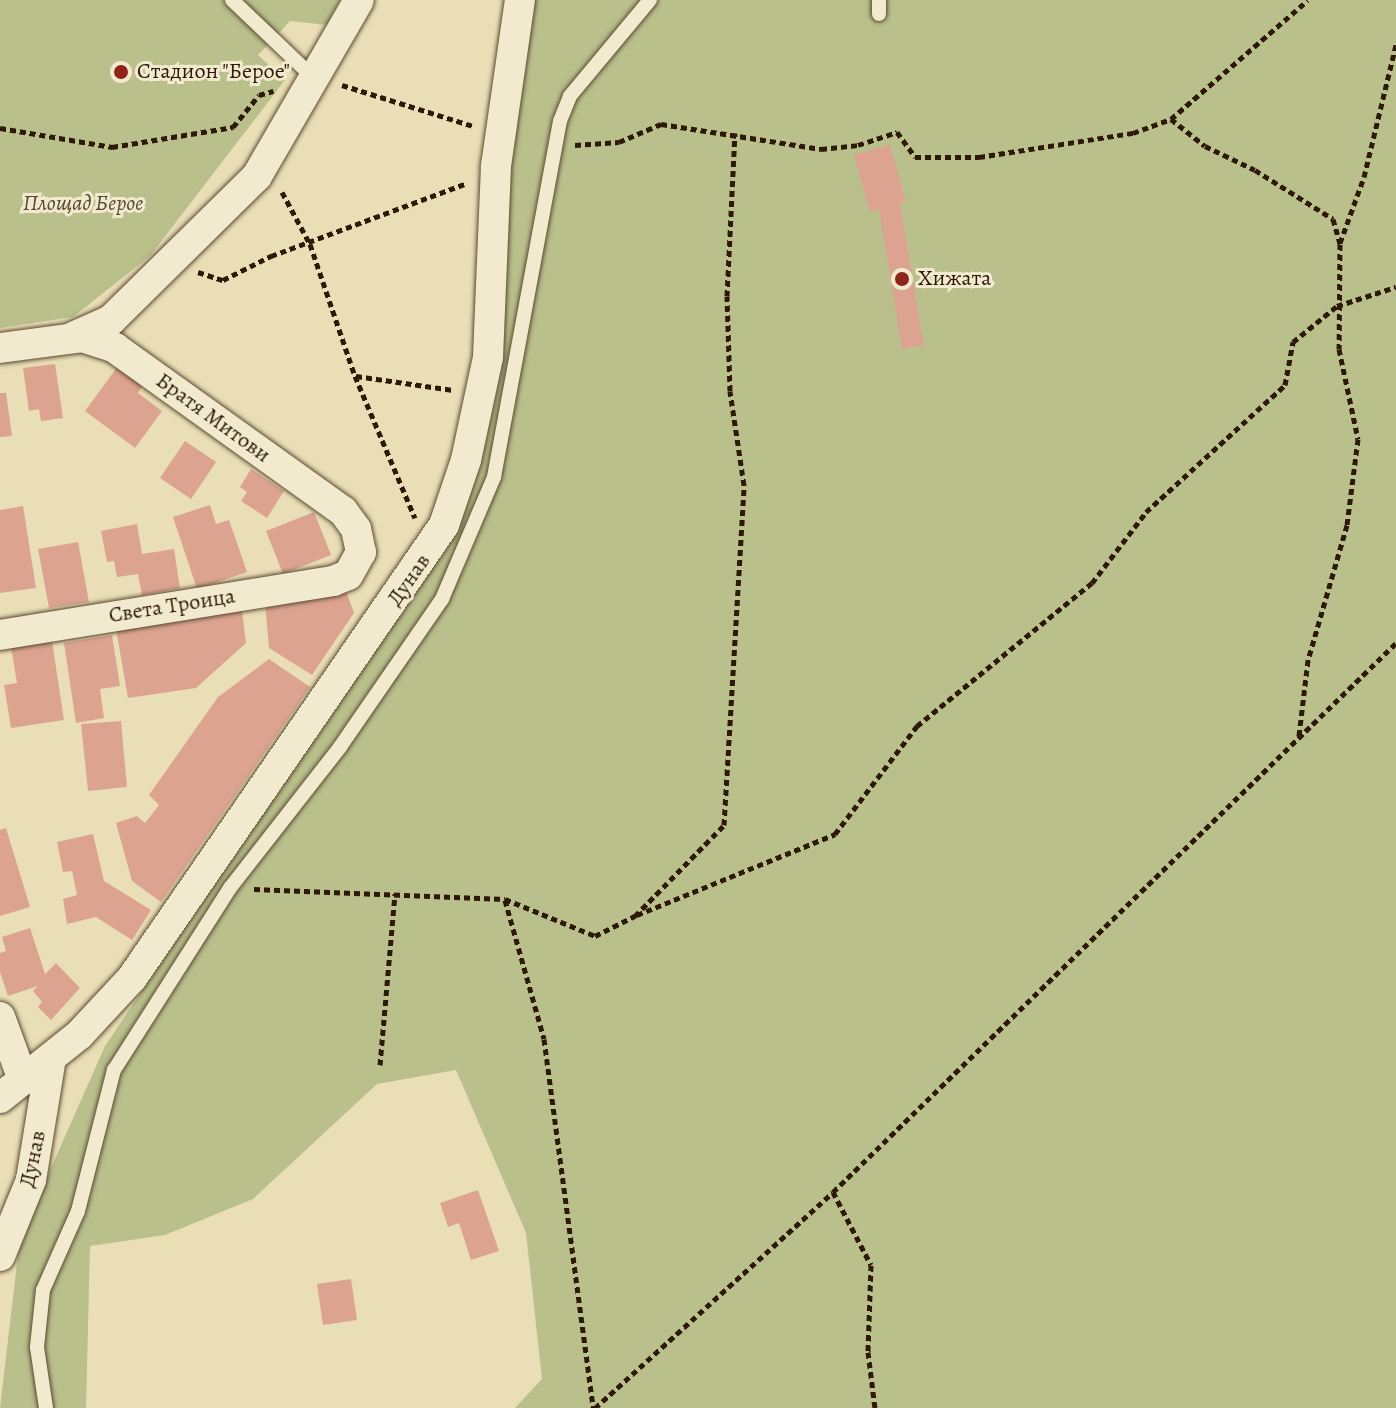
<!DOCTYPE html>
<meta charset="utf-8">
<style>
body{margin:0}
#map{position:relative;width:1396px;height:1408px;overflow:hidden;background:#e9deb5;font-family:Alegreya,serif}
div>[style]{position:absolute}
[style*='--x']{left:calc(var(--x)*1px);top:calc(var(--y)*1px);width:calc(var(--w)*1px);rotate:calc(var(--a)*1deg)}
.green>*{inset:0;background:#b9c08b}
.building>*{inset:0;background:#dca490}
.path>*{height:5px;margin-top:-2.5px;transform-origin:0;background:repeating-linear-gradient(90deg,#2e1807 0 6px,transparent 0 10px)}
.roads{filter:drop-shadow(0 0 2px #5d4a32) drop-shadow(0 0 2px #5d4a32)}
.lane>*{height:14px;margin:-7px;padding:0 7px;transform-origin:7px;border-radius:7px;background:#f1eacf}
.street>*{height:30px;margin:-15px;padding:0 15px;transform-origin:15px;border-radius:15px;background:#f1eacf}
.dots>*{width:22px;height:22px;translate:-50% -50%;box-sizing:border-box;border:4px solid #f1eacf;border-radius:50%}
span{translate:-50% -50%;white-space:nowrap;text-align:center;line-height:1.15;-webkit-text-stroke:6px #f1eacf;paint-order:stroke}
.poi-label{font-size:22px;color:#2e1807}
.left{translate:0 -50%;text-align:left}
.park-label{font-size:22px;color:#584a2f;font-style:italic}
.street-label{font-size:22px;color:#2e1807}
</style>
<div id="map">
<div class="green">
<div style="clip-path:polygon(0 0,340px 0,327px 25px,290px 21px,258px 55px,285px 80px,150px 256px,73px 317px,0 328px)"></div>
<div style="clip-path:polygon(532px 0,1396px 0,1396px 1408px,515px 1408px,542px 1379px,526px 1233px,456px 1070px,377px 1084px,253px 1199px,165px 1235px,90px 1246px,86px 1408px,0 1408px,20px 1238px,105px 1046px,433px 558px,507px 201px,518px 77px)"></div>
</div>
<div class="building">
<div style="clip-path:polygon(890px 145px,906px 201px,900px 203px,924px 345px,902px 349px,879px 209px,870px 212px,854px 155px)"></div>
<div style="clip-path:polygon(55px 364px,63px 418px,41px 421px,39px 409px,29px 411px,23px 368px)"></div>
<div style="clip-path:polygon(118px 366px,143px 385px,138px 393px,162px 411px,135px 448px,85px 411px)"></div>
<div style="clip-path:polygon(0 393px,6px 393px,12px 436px,0 437px)"></div>
<div style="clip-path:polygon(185px 441px,216px 462px,191px 499px,160px 478px)"></div>
<div style="clip-path:polygon(251px 469px,284px 491px,267px 518px,241px 501px,247px 492px,240px 487px)"></div>
<div style="clip-path:polygon(210px 505px,216px 524px,229px 520px,247px 572px,197px 589px,173px 517px)"></div>
<div style="clip-path:polygon(23px 506px,36px 588px,0 593px,0 510px)"></div>
<div style="clip-path:polygon(314px 512px,331px 555px,283px 574px,266px 531px)"></div>
<div style="clip-path:polygon(137px 524px,142px 554px,174px 549px,180px 588px,142px 595px,138px 574px,117px 577px,114px 561px,107px 562px,101px 531px)"></div>
<div style="clip-path:polygon(78px 542px,89px 602px,49px 608px,38px 549px)"></div>
<div style="clip-path:polygon(346px 591px,354px 613px,312px 675px,269px 648px,265px 603px)"></div>
<div style="clip-path:polygon(242px 611px,246px 643px,196px 688px,128px 698px,116px 629px)"></div>
<div style="clip-path:polygon(112px 635px,120px 686px,100px 689px,104px 718px,76px 723px,64px 643px)"></div>
<div style="clip-path:polygon(52px 641px,64px 720px,11px 728px,4px 685px,17px 683px,11px 647px)"></div>
<div style="clip-path:polygon(269px 659px,310px 687px,161px 902px,132px 881px,116px 823px,137px 816px,145px 823px,159px 805px,149px 795px,218px 697px)"></div>
<div style="clip-path:polygon(121px 721px,127px 787px,88px 791px,81px 724px)"></div>
<div style="clip-path:polygon(6px 828px,30px 907px,0 916px,0 830px)"></div>
<div style="clip-path:polygon(93px 834px,104px 881px,151px 910px,132px 940px,96px 917px,67px 924px,63px 899px,77px 895px,72px 871px,63px 872px,57px 842px)"></div>
<div style="clip-path:polygon(30px 928px,45px 974px,56px 963px,80px 988px,51px 1020px,38px 1007px,42px 1002px,33px 991px,38px 986px,8px 996px,0 972px,0 953px,6px 951px,2px 937px)"></div>
<div style="clip-path:polygon(478px 1190px,499px 1251px,471px 1260px,459px 1223px,448px 1227px,440px 1203px)"></div>
<div style="clip-path:polygon(351px 1279px,357px 1320px,323px 1325px,317px 1284px)"></div>
</div>
<div class="path">
<div style="--x:342;--y:85;--w:137;--a:17.4"></div>
<div style="--x:1171;--y:119;--w:43;--a:38.5"></div>
<div style="--x:1205;--y:146;--w:55;--a:25.6"></div>
<div style="--x:1255;--y:170;--w:92;--a:32.1"></div>
<div style="--x:1333;--y:219;--w:26;--a:74"></div>
<div style="--x:1340;--y:244;--w:105;--a:90.5"></div>
<div style="--x:1339;--y:349;--w:92;--a:78.1"></div>
<div style="--x:1358;--y:439;--w:87;--a:97.3"></div>
<div style="--x:1347;--y:525;--w:141;--a:106.1"></div>
<div style="--x:1308;--y:660;--w:77;--a:96.8"></div>
<div style="--x:0;--y:128;--w:114;--a:9.6"></div>
<div style="--x:112;--y:147;--w:123;--a:-9.4"></div>
<div style="--x:233;--y:127;--w:41;--a:-50.9"></div>
<div style="--x:259;--y:95;--w:15;--a:-16"></div>
<div style="--x:575;--y:145;--w:44;--a:-3.9"></div>
<div style="--x:619;--y:142;--w:46;--a:-23.2"></div>
<div style="--x:661;--y:124;--w:162;--a:8.9"></div>
<div style="--x:821;--y:149;--w:37;--a:-6"></div>
<div style="--x:858;--y:145;--w:41;--a:-18.4"></div>
<div style="--x:897;--y:132;--w:31;--a:54"></div>
<div style="--x:915;--y:157;--w:64;--a:0"></div>
<div style="--x:979;--y:157;--w:156;--a:-8.9"></div>
<div style="--x:1133;--y:133;--w:40;--a:-20.2"></div>
<div style="--x:1171;--y:119;--w:181;--a:-41"></div>
<div style="--x:282;--y:192;--w:59;--a:61.7"></div>
<div style="--x:310;--y:244;--w:139;--a:71.2"></div>
<div style="--x:355;--y:376;--w:154;--a:67.1"></div>
<div style="--x:1340;--y:243;--w:70;--a:-70"></div>
<div style="--x:1364;--y:177;--w:136;--a:-76.4"></div>
<div style="--x:198;--y:272;--w:26;--a:18"></div>
<div style="--x:223;--y:280;--w:54;--a:-26.6"></div>
<div style="--x:271;--y:256;--w:209;--a:-20.4"></div>
<div style="--x:356;--y:376;--w:98;--a:8.2"></div>
<div style="--x:254;--y:889;--w:251;--a:2.3"></div>
<div style="--x:505;--y:899;--w:97;--a:22.3"></div>
<div style="--x:595;--y:936;--w:45;--a:-26.6"></div>
<div style="--x:635;--y:916;--w:127;--a:-45.6"></div>
<div style="--x:724;--y:825;--w:341;--a:-86.6"></div>
<div style="--x:744;--y:485;--w:95;--a:-98.5"></div>
<div style="--x:730;--y:391;--w:95;--a:-91.8"></div>
<div style="--x:727;--y:296;--w:163;--a:-87.2"></div>
<div style="--x:505;--y:900;--w:144;--a:74.3"></div>
<div style="--x:544;--y:1039;--w:372;--a:82.4"></div>
<div style="--x:637;--y:915;--w:214;--a:-22.2"></div>
<div style="--x:835;--y:834;--w:136;--a:-52.8"></div>
<div style="--x:917;--y:726;--w:226;--a:-39.3"></div>
<div style="--x:1092;--y:583;--w:89;--a:-52.7"></div>
<div style="--x:1146;--y:512;--w:188;--a:-42.4"></div>
<div style="--x:1285;--y:385;--w:44;--a:-79.5"></div>
<div style="--x:1293;--y:342;--w:57;--a:-39.3"></div>
<div style="--x:1337;--y:306;--w:62;--a:-17.9"></div>
<div style="--x:380;--y:1065;--w:172;--a:-85"></div>
<div style="--x:833;--y:1192;--w:82;--a:62.5"></div>
<div style="--x:871;--y:1265;--w:87;--a:92"></div>
<div style="--x:868;--y:1352;--w:56;--a:82.9"></div>
<div style="--x:595;--y:1408;--w:321;--a:-42.2"></div>
<div style="--x:833;--y:1192;--w:786;--a:-44.28"></div>
</div>
<div class="roads">
<div class="lane">
<div style="--x:232;--y:0;--w:116;--a:43.6"></div>
<div style="--x:879;--y:0;--w:14;--a:90"></div>
<div style="--x:46;--y:1408;--w:62;--a:-98.4"></div>
<div style="--x:37;--y:1347;--w:57;--a:-84"></div>
<div style="--x:43;--y:1290;--w:86;--a:-66.1"></div>
<div style="--x:78;--y:1211;--w:146;--a:-75.7"></div>
<div style="--x:114;--y:1070;--w:216;--a:-57.5"></div>
<div style="--x:230;--y:888;--w:179;--a:-52"></div>
<div style="--x:340;--y:747;--w:180;--a:-55.4"></div>
<div style="--x:442;--y:599;--w:133;--a:-66.9"></div>
<div style="--x:494;--y:477;--w:362;--a:-79.5"></div>
<div style="--x:560;--y:121;--w:27;--a:-68"></div>
<div style="--x:570;--y:96;--w:125;--a:-50.2"></div>
</div>
<div class="street">
<div style="--x:73;--y:337;--w:42;--a:-24.1"></div>
<div style="--x:111;--y:320;--w:205;--a:-44.6"></div>
<div style="--x:257;--y:176;--w:203;--a:-59.9"></div>
<div style="--x:0;--y:348;--w:83;--a:-7.6"></div>
<div style="--x:82;--y:337;--w:35;--a:18"></div>
<div style="--x:115;--y:348;--w:280;--a:35.6"></div>
<div style="--x:343;--y:511;--w:22;--a:54"></div>
<div style="--x:356;--y:529;--w:24;--a:78"></div>
<div style="--x:361;--y:552;--w:26;--a:119"></div>
<div style="--x:348;--y:575;--w:16;--a:158"></div>
<div style="--x:333;--y:581;--w:337;--a:170.8"></div>
<div style="--x:0;--y:1017;--w:67;--a:69.9"></div>
<div style="--x:0;--y:1098;--w:101;--a:-38.6"></div>
<div style="--x:79;--y:1035;--w:78;--a:-47.1"></div>
<div style="--x:132;--y:978;--w:550;--a:-55.44"></div>
<div style="--x:444;--y:525;--w:69;--a:-71.3"></div>
<div style="--x:466;--y:460;--w:105;--a:-77.9"></div>
<div style="--x:488;--y:357;--w:191;--a:-87.6"></div>
<div style="--x:496;--y:166;--w:168;--a:-81.8"></div>
<div style="--x:0;--y:1256;--w:82;--a:-67.8"></div>
<div style="--x:31;--y:1180;--w:124;--a:-80.7"></div>
</div>
</div>
<div class="dots">
<div style="left:121px;top:72px;background:#8f2418"></div>
<div style="left:902px;top:279px;background:#8f2418"></div>
</div>
<div class="poi-label">
<span class="left" style="left:137px;top:72px">Стадион "Берое"</span>
<span class="left" style="left:918px;top:279px">Хижата</span>
</div>
<div class="park-label">
<span style="left:83px;top:204px">Площад Берое</span>
</div>
<div class="street-label">
<span style="left:213px;top:418px;rotate:36deg">Братя Митови</span>
<span style="left:409px;top:580px;rotate:-55deg">Дунав</span>
<span style="left:172px;top:606px;rotate:-9deg">Света Троица</span>
<span style="left:33px;top:1159px;rotate:-78deg">Дунав</span>
</div>
</div>
